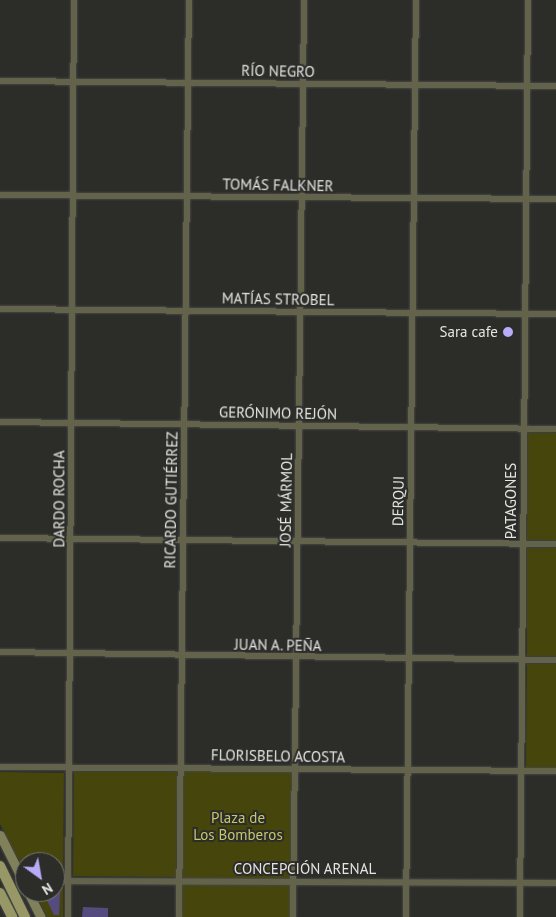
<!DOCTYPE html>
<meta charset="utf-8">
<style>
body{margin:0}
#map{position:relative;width:556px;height:917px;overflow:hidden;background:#2c2c29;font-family:"PT Sans",sans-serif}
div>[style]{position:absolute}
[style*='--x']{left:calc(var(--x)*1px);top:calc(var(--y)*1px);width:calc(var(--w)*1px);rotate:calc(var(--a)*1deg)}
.green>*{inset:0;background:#45450c}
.building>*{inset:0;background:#554b7e}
.roads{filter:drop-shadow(0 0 1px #494947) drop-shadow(0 0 1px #494947)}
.street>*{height:6px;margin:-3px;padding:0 3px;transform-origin:3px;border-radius:3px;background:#62634a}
.secondary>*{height:9px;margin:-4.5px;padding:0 4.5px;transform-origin:4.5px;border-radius:4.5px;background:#80815a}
.primary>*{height:10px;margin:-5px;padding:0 5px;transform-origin:5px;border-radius:5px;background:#979866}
.dots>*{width:14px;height:14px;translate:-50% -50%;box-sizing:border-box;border:2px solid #2c2c29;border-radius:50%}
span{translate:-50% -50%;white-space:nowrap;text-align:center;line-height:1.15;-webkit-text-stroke:4px #2c2c29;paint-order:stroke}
.street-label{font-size:15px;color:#e4e4e2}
.poi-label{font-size:15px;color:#e4e4e2}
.right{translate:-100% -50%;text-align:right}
.park-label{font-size:15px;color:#c5c76e}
.north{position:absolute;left:15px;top:852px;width:50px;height:50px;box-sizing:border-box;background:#2c2c29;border:1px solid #767673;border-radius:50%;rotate:148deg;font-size:14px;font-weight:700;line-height:20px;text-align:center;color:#e4e4e2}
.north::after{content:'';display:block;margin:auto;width:18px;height:22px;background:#b8abf7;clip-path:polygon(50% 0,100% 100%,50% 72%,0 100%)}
</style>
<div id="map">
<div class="green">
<div style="clip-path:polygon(528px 433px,556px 433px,556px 540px,527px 540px)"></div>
<div style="clip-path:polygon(527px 548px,556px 548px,556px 656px,527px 656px)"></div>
<div style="clip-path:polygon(527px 664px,556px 664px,556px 768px,526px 768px)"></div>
<div style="clip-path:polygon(183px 769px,294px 772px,292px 917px,182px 917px)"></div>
<div style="clip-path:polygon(0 772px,64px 773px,63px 877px,55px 877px,55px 862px,25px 862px,25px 872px,0 824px)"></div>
<div style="clip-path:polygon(74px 772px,177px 772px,176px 877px,73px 876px)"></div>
<div style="clip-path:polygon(55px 886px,63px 888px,63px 917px,47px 917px,35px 892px,55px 892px)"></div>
</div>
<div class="building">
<div style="clip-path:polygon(43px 892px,60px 892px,59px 915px,54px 915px)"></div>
<div style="clip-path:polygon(83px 907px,108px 908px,108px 917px,82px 917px)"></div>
</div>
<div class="roads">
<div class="street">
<div style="--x:0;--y:81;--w:556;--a:0.52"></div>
<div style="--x:0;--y:195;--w:556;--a:0.41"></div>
<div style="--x:0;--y:309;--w:556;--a:0.52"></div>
<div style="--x:0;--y:422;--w:556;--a:0.72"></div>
<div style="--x:0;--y:538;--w:556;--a:0.62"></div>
<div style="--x:0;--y:652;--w:556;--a:0.82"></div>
<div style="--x:0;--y:767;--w:556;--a:0.41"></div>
<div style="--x:55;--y:881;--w:501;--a:0.23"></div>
<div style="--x:68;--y:917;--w:917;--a:-89.63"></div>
<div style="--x:179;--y:917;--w:917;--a:-89.38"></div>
<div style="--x:293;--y:917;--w:917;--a:-89.31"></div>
<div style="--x:406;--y:917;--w:917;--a:-89.38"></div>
<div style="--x:520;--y:917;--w:917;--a:-89.5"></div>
</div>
<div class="secondary">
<div style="--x:0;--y:835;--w:56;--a:63.4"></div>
<div style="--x:28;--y:892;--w:28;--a:63"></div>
</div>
<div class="primary">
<div style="--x:0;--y:866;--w:57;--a:63.9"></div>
<div style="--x:0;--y:893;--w:27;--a:63"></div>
</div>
</div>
<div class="dots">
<div style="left:508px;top:332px;background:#b8abf7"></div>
</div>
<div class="street-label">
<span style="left:278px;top:71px;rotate:1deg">RÍO NEGRO</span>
<span style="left:278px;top:185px;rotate:1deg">TOMÁS FALKNER</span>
<span style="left:278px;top:299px;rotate:1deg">MATÍAS STROBEL</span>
<span style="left:278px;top:413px;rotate:1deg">GERÓNIMO REJÓN</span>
<span style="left:59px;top:499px;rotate:-90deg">DARDO ROCHA</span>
<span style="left:171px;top:500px;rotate:-89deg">RICARDO GUTIÉRREZ</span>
<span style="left:286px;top:500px;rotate:-89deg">JOSÉ MÁRMOL</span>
<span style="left:398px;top:501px;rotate:-89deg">DERQUI</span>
<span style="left:511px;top:501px;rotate:-90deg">PATAGONES</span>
<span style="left:278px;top:645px;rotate:1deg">JUAN A. PEÑA</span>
<span style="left:278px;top:756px;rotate:1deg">FLORISBELO ACOSTA</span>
<span style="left:305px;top:869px">CONCEPCIÓN ARENAL</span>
</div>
<div class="poi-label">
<span class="right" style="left:498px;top:332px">Sara cafe</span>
</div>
<div class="park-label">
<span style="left:238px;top:826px">Plaza de<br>Los Bomberos</span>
</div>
<div class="north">N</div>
</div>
